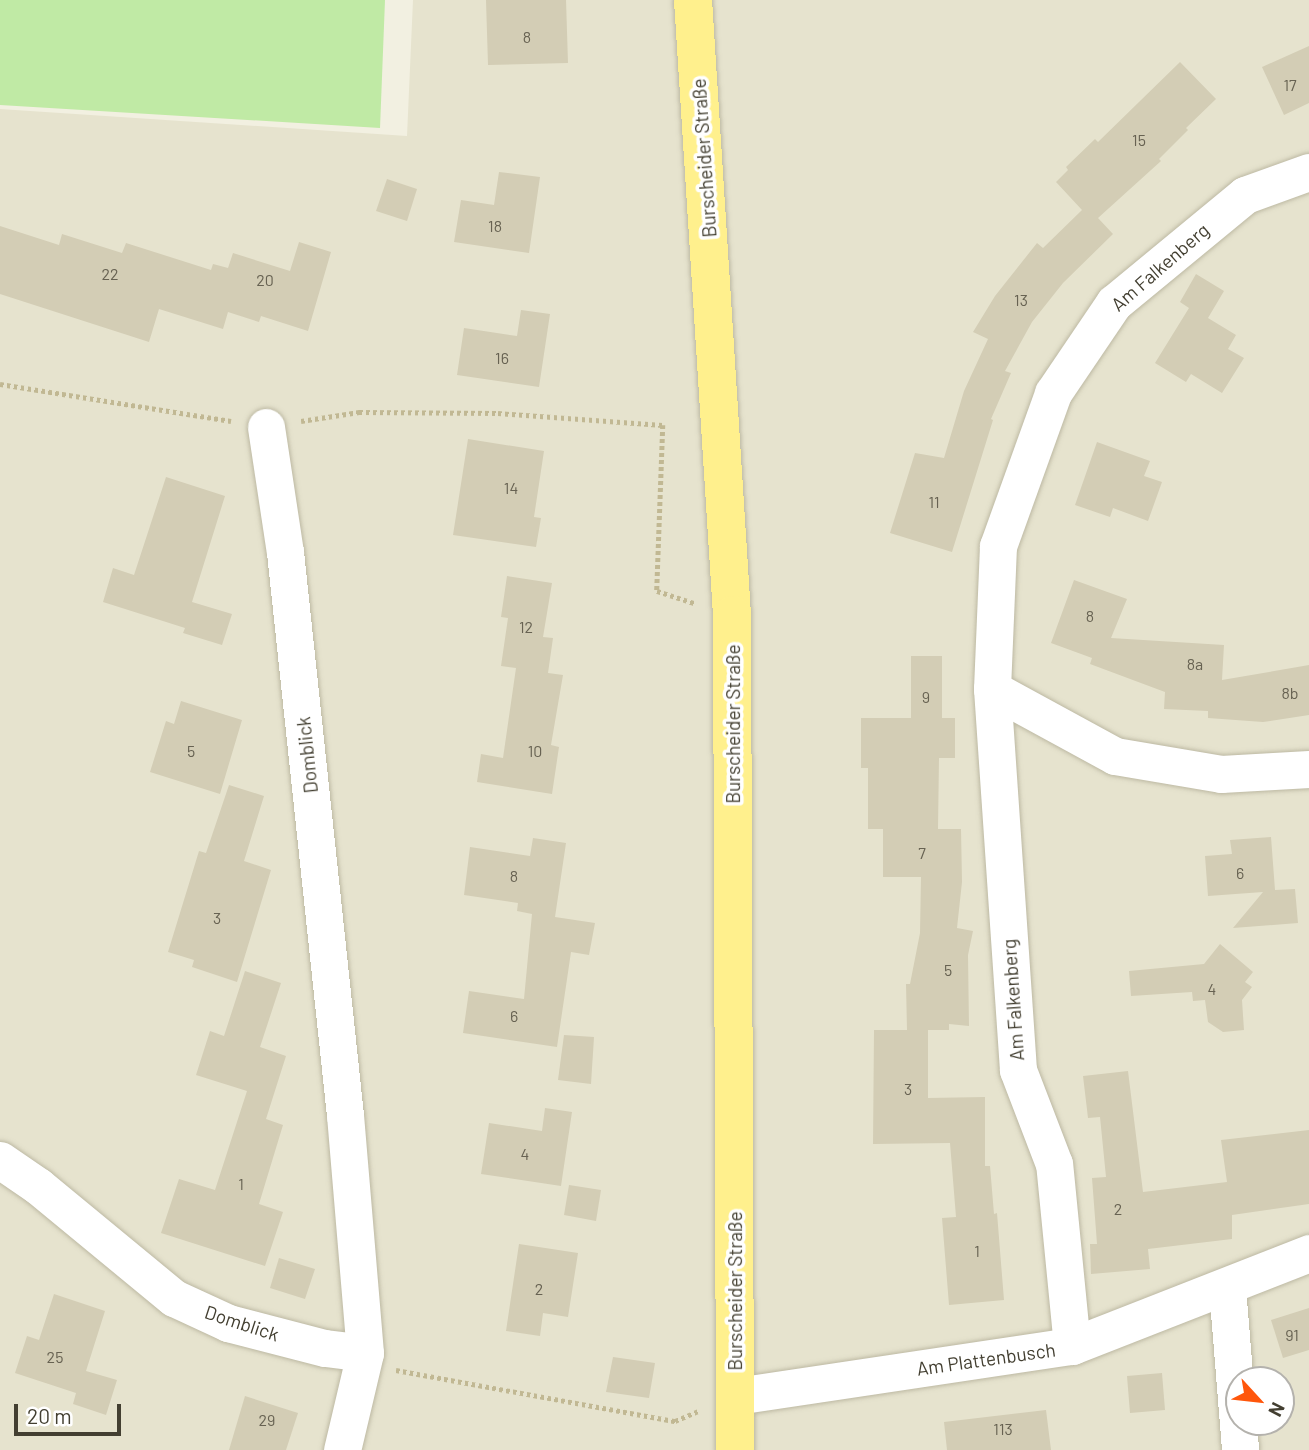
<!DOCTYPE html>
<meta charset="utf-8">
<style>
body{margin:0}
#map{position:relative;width:1309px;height:1450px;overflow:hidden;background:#f2f0e1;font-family:Barlow,sans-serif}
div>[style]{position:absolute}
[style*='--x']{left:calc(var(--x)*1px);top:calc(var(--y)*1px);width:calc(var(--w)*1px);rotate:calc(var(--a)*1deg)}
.residential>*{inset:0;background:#e6e3ce}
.green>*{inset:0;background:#c0eaa5}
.building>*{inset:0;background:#d3cdb5}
.path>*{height:4.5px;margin-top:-2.25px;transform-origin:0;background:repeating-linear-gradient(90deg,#c1b893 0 3.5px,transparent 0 7px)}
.roads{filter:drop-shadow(0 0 2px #bdb9a3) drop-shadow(0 0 2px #bdb9a3)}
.minor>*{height:37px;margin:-18.5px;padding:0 18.5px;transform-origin:18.5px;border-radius:18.5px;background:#fff}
.major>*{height:38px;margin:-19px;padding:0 19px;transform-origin:19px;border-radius:19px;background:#fff08d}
span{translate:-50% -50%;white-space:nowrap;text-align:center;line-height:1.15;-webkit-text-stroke:7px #fff;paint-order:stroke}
.number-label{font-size:16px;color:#676252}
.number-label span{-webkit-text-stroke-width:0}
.street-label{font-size:19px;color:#433f31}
.north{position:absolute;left:1225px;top:1366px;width:70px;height:70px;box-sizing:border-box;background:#fff;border:2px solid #b4b2ad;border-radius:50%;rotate:117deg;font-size:19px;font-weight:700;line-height:28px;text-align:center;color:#433f31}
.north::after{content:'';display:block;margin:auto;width:24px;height:32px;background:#ff560b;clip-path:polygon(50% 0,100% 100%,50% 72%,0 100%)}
.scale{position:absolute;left:14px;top:1404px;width:107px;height:32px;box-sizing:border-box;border:4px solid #433f31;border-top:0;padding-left:9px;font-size:21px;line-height:24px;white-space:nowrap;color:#433f31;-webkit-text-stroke:5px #fff;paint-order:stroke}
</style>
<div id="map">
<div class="residential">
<div style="clip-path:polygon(evenodd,413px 0,1309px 0,1309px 1450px,0 1450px,0 109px,407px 136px,413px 0,1239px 1380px,1281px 1380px,1281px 1422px,1239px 1422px,1239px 1380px)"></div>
</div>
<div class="green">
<div style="clip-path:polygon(0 0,385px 0,380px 128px,0 105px)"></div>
</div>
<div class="building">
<div style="clip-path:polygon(486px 0,566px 0,568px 63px,488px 65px)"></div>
<div style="clip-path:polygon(1309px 46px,1309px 103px,1284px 115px,1262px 67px)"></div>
<div style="clip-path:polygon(1180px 62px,1216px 99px,1186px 128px,1188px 130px,1159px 159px,1161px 161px,1098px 218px,1113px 234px,1063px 283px,1032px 322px,1005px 371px,1011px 373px,991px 419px,993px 420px,952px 552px,890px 533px,915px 453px,944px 458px,964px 391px,988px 339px,973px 332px,995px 296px,1037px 243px,1043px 248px,1082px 210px,1056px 182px,1068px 170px,1066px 167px,1095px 139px,1098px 142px)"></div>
<div style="clip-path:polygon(499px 172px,540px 177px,529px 253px,454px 242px,461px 200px,494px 205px)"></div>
<div style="clip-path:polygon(387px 179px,417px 189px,407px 221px,376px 211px)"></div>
<div style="clip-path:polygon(0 226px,59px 245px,62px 234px,122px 253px,126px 243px,211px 270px,213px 264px,228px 268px,233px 253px,290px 271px,299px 242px,331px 252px,308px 331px,261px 316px,259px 322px,228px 312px,223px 329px,159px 309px,149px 342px,0 294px)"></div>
<div style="clip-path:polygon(1196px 274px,1224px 291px,1208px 318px,1236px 335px,1228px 349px,1244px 358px,1222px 393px,1191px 374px,1186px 382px,1155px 363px,1189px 308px,1180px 302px)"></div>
<div style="clip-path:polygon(521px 310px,550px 314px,539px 387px,457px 375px,464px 328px,517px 336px)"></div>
<div style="clip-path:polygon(468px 439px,544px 451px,534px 517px,541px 518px,536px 547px,453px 535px)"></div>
<div style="clip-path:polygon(1097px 442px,1150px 461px,1144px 476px,1162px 482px,1148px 521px,1113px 508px,1110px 517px,1075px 505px)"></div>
<div style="clip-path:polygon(166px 477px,225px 496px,192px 602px,232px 614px,222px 645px,183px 633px,185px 628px,103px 602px,113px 568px,134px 575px)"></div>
<div style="clip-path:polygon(507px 576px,552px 583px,543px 637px,553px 638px,548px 673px,563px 675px,551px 745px,559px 747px,552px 794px,477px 782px,481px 754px,503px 758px,516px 668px,501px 666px,508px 618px,501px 617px)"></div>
<div style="clip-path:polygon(1074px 580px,1127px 599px,1111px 638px,1224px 645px,1222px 680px,1309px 665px,1309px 715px,1263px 722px,1208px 718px,1208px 711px,1164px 709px,1165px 692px,1090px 664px,1092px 658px,1051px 643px)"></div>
<div style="clip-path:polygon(911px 656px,942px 656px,942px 718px,955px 718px,955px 758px,939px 758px,938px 829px,961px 829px,962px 882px,957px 928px,973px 931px,968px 955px,969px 1026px,949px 1024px,949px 1030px,928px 1030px,928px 1098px,985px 1097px,985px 1166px,990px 1166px,994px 1214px,997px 1213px,1004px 1300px,949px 1305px,942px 1218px,956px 1217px,950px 1143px,873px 1144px,874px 1030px,907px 1030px,906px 984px,910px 984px,920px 933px,921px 877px,883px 877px,883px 829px,868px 829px,868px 768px,861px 768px,861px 718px,911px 718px)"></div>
<div style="clip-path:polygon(181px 701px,242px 720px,220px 794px,150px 772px,166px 721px,174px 724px)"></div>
<div style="clip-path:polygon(229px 785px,264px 796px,244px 861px,271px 870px,237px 982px,192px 967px,194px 960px,168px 952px,199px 851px,206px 853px)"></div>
<div style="clip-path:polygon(1271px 837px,1275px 890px,1295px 889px,1298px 923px,1233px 928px,1263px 892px,1208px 896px,1205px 856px,1232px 854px,1230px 840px)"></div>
<div style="clip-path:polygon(533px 838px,566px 843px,555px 917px,595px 923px,589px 955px,571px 952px,557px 1047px,463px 1033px,469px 991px,524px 999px,532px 914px,517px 911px,518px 903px,464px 895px,470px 847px,530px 856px)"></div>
<div style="clip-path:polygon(1220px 944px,1253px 972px,1245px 982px,1252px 987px,1242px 1000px,1244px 1030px,1223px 1032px,1208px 1022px,1205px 1000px,1193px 1001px,1192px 992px,1131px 996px,1129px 971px,1204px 964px)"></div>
<div style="clip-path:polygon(245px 971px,281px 983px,260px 1047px,286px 1056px,266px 1119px,283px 1125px,259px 1204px,283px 1212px,265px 1266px,161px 1233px,179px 1179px,215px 1190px,247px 1091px,196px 1075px,210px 1031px,224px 1036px)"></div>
<div style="clip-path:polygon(564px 1035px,594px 1037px,591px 1084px,558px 1080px)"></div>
<div style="clip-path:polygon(1128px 1071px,1143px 1192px,1227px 1182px,1221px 1140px,1309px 1130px,1309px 1204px,1232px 1215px,1232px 1239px,1148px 1249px,1150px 1269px,1091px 1274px,1090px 1244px,1097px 1244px,1092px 1178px,1106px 1177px,1100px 1117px,1088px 1118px,1083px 1076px)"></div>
<div style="clip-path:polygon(545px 1108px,572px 1112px,561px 1186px,481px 1174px,489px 1123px,542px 1131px)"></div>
<div style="clip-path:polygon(569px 1185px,601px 1190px,596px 1221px,564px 1215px)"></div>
<div style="clip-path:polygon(519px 1244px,578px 1253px,568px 1317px,543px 1313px,540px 1336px,506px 1331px)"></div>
<div style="clip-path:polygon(279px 1258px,315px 1269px,305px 1299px,270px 1288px)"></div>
<div style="clip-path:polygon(54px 1294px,105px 1311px,86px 1371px,117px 1380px,106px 1415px,73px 1404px,76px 1393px,15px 1373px,27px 1336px,39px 1340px)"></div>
<div style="clip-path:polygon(1309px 1308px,1309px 1350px,1283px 1358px,1271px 1320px)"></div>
<div style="clip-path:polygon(613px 1357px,655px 1363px,649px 1398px,606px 1392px)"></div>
<div style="clip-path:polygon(1162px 1373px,1165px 1410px,1130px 1413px,1127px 1376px)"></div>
<div style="clip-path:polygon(245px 1396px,298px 1413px,286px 1450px,229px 1450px)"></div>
<div style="clip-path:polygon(1046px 1410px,1051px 1450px,947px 1450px,944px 1422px)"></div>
</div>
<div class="path">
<div style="--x:0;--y:384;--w:234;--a:9.1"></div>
<div style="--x:301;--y:421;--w:59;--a:-8.8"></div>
<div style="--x:359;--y:412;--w:139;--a:0.4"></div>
<div style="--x:498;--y:413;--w:165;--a:4.2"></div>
<div style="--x:663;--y:425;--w:166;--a:92.1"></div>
<div style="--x:657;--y:591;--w:40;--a:18"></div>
<div style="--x:396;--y:1370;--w:284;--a:10.4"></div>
<div style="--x:675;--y:1421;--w:26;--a:-23"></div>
</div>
<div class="roads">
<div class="minor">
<div style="--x:266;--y:427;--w:126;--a:81.4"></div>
<div style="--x:285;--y:552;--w:566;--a:83.92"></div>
<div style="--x:345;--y:1115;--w:239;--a:85.2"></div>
<div style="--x:365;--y:1353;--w:100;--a:103.3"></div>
<div style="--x:992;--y:689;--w:140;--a:28.6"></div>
<div style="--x:1115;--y:756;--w:108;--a:9.6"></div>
<div style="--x:1221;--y:774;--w:88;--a:-3.3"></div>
<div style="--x:0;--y:1160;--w:46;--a:34.4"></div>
<div style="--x:38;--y:1186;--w:176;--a:39.5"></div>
<div style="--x:174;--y:1298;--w:60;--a:24.8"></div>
<div style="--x:228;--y:1323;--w:100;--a:14.5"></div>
<div style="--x:325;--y:1348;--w:40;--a:7.1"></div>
<div style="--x:1227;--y:1287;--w:164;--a:85.4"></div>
<div style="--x:1072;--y:1346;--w:183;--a:-95.6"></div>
<div style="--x:1054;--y:1164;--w:101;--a:-111"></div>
<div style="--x:1018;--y:1070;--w:382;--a:-93.9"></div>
<div style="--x:992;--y:689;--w:143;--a:-87.6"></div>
<div style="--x:998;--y:546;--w:163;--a:-70.2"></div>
<div style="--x:1053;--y:393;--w:109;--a:-55.9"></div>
<div style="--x:1114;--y:303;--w:170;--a:-39.5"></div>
<div style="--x:1245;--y:195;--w:68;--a:-19.8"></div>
<div style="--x:736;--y:1396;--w:340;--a:-8.5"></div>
<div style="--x:1072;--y:1346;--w:255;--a:-21.4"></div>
</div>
<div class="major">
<div style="--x:693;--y:0;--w:616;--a:86.37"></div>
<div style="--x:732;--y:615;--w:835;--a:89.79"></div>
</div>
</div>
<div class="number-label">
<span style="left:527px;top:37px">8</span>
<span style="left:1290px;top:85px">17</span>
<span style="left:1139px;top:140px">15</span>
<span style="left:495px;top:226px">18</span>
<span style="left:110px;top:274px">22</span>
<span style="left:265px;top:280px">20</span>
<span style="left:1021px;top:300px">13</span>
<span style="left:502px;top:358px">16</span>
<span style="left:511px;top:488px">14</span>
<span style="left:934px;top:502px">11</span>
<span style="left:1090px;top:616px">8</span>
<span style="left:526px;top:627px">12</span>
<span style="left:1195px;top:664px">8a</span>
<span style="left:1290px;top:693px">8b</span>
<span style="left:926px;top:697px">9</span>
<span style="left:191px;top:751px">5</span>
<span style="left:535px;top:751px">10</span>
<span style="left:922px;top:853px">7</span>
<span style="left:1240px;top:873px">6</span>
<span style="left:514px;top:876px">8</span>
<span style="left:217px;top:918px">3</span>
<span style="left:948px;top:970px">5</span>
<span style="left:1212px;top:989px">4</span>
<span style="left:514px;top:1016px">6</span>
<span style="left:908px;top:1089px">3</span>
<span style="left:525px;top:1154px">4</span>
<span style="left:241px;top:1184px">1</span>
<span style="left:1118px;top:1209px">2</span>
<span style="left:977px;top:1251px">1</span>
<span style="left:539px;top:1289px">2</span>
<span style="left:1292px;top:1335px">91</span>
<span style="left:55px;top:1357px">25</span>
<span style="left:267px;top:1420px">29</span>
<span style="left:1003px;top:1429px">113</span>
</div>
<div class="street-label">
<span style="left:704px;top:158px;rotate:-94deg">Burscheider Straße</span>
<span style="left:1160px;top:267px;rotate:-41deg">Am Falkenberg</span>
<span style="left:733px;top:724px;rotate:-90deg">Burscheider Straße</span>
<span style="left:307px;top:755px;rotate:-96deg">Domblick</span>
<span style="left:1013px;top:1000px;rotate:-94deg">Am Falkenberg</span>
<span style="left:735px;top:1291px;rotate:-90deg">Burscheider Straße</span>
<span style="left:242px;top:1323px;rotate:18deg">Domblick</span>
<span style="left:986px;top:1359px;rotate:-8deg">Am Plattenbusch</span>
</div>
<div class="north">N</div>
<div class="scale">20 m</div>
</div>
